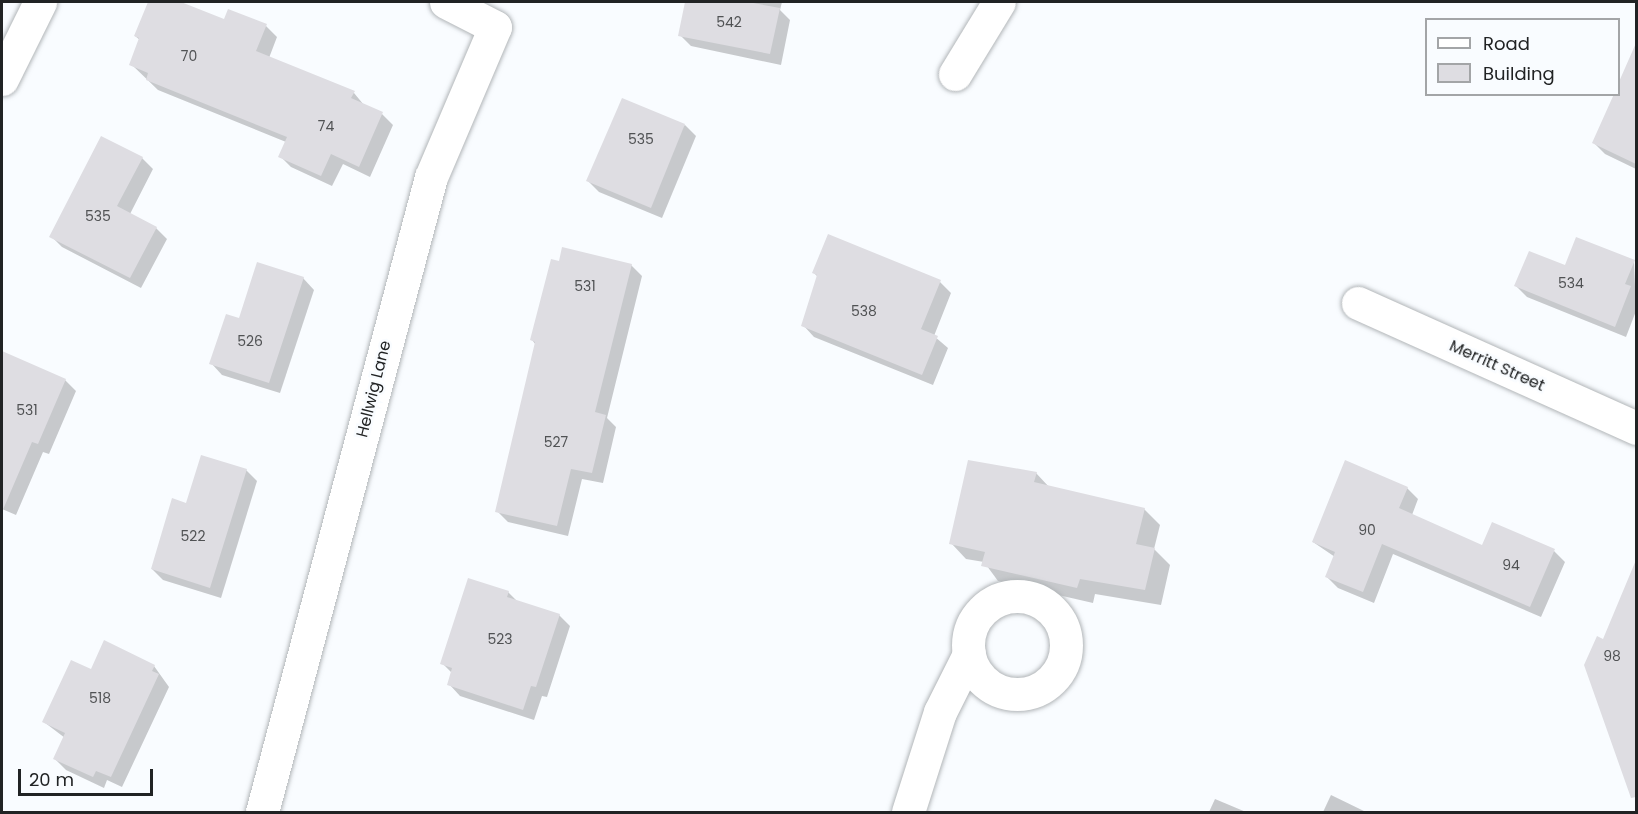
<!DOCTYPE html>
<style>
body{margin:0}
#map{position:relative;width:1638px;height:814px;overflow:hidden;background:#f9fcff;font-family:Poppins,sans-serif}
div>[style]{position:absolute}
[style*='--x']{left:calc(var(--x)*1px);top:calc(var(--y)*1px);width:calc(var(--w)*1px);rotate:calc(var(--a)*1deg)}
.shadow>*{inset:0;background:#0003}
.building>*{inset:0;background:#dedde2}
.roads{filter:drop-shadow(0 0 2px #b2b6b9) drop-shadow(0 0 2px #b2b6b9)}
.minor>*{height:33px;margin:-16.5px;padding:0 16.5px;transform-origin:16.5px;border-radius:16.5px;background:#fff}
.minor>.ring{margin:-16.5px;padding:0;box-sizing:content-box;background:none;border:33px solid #fff;border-radius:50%}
span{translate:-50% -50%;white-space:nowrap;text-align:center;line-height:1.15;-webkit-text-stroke:5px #f9fcff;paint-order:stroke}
.number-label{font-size:14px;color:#505254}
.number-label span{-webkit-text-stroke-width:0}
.street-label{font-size:16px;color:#212324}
.frame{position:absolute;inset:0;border:3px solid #212324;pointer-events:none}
.legend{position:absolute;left:1425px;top:18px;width:195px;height:78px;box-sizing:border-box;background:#f9fcff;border:2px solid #a3a5a7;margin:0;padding:8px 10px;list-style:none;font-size:18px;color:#212324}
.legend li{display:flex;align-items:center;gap:12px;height:30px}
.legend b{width:30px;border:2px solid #a3a5a7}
.scale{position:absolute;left:18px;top:769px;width:135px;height:27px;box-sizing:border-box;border:3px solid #212324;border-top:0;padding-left:8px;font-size:18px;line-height:21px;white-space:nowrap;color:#212324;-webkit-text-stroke:4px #f9fcff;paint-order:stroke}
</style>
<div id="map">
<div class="shadow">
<div style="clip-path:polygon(149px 2px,177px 2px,225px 21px,266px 26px,277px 37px,269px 58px,354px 93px,364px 105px,382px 114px,393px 125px,370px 177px,343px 164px,332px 186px,291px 167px,280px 156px,286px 142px,158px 90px,131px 64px,140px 40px,135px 36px)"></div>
<div style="clip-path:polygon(686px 2px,782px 2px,780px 10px,790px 20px,781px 65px,691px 46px,680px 35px)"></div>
<div style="clip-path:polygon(1622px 81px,1636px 88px,1636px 169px,1605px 154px,1594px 143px)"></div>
<div style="clip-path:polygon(685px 125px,696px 136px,662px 218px,599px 192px,588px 181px)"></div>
<div style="clip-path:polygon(142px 158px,153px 169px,130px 214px,156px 228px,167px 239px,141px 288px,62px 247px,51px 236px)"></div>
<div style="clip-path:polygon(1634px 261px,1636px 311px,1626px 337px,1527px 297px,1516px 286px,1565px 267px)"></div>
<div style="clip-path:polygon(631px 265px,642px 276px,607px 418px,616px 427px,603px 483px,582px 479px,568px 536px,508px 522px,497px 511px,536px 345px,532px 340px)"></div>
<div style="clip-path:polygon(813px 272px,940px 282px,951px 293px,934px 336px,948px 348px,933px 385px,814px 337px,803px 325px,818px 277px)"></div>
<div style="clip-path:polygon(303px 278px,314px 290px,280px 393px,222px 375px,211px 363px,240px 320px)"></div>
<div style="clip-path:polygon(7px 355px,65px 380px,76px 391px,49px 454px,43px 452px,16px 515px,2px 509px,2px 369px)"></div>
<div style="clip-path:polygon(246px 470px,257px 481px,221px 598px,163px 580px,152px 569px,187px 504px)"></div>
<div style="clip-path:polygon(1036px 473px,1050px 488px,1144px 509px,1160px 525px,1154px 549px,1170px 565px,1161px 605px,1095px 594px,1093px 603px,998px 581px,984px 562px,966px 559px,951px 543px)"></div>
<div style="clip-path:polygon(1407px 488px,1418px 499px,1412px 515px,1483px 547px,1554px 551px,1565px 562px,1541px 617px,1393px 554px,1374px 603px,1338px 588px,1327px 577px,1335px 557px,1313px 542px)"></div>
<div style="clip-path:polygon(508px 592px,518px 602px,559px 615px,570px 626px,547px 697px,542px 696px,534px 720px,460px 696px,449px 684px,452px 673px,442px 663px)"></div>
<div style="clip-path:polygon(1623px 593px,1636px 599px,1636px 745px,1619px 738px,1604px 640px)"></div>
<div style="clip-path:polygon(154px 666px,169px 687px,122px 787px,107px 780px,104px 788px,66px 770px,55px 759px,65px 738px,44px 722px)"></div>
<div style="clip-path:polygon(1331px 795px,1366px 812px,1323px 812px)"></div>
<div style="clip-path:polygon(1215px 799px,1246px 812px,1209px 812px)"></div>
</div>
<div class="building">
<div style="clip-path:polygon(148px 2px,181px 2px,224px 19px,228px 9px,267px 24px,256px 51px,355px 91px,351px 98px,383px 112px,359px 167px,331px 154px,321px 176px,278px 157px,287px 137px,146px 80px,148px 73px,129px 65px,139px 38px,134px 36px)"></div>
<div style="clip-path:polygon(685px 2px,748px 2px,780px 8px,770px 54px,678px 36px)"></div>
<div style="clip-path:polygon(1636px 43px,1636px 164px,1592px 143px,1614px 94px,1618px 94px,1618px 84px)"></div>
<div style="clip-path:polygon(622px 98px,685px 124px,651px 208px,586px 181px)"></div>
<div style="clip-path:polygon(101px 136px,143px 157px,117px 206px,157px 227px,130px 278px,49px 237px)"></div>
<div style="clip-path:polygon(828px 234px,941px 280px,921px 329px,938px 336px,922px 375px,801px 326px,817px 275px,812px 273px)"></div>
<div style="clip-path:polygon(1576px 237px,1635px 260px,1625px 284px,1631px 286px,1615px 327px,1514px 286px,1529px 251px,1565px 265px)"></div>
<div style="clip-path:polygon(562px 247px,632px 264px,595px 412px,606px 415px,592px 473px,571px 469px,557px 526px,495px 512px,535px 342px,530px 340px,551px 259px,559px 261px)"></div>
<div style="clip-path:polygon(257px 262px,304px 277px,269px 383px,209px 364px,226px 314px,239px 318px)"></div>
<div style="clip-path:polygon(2px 351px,66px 379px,38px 444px,32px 442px,2px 512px)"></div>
<div style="clip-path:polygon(201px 455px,247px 469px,210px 588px,151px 569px,172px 498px,186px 503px)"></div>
<div style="clip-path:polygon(968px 460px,1037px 472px,1034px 482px,1145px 508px,1136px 544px,1155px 548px,1145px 590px,1080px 579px,1077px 588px,981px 566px,985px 552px,949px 544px)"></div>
<div style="clip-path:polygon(1345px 460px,1408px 487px,1399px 508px,1482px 545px,1492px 522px,1555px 549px,1530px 607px,1382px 544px,1363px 592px,1325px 577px,1335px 552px,1312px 542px)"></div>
<div style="clip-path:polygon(1636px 560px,1636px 797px,1631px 798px,1584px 665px,1597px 636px,1603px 639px)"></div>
<div style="clip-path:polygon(468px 578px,509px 591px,507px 597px,560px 614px,536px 687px,531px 686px,523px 710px,447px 685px,452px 668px,440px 664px)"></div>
<div style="clip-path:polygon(104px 640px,155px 665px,152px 671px,159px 674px,111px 777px,96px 771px,93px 777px,53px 759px,65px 733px,42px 722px,71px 660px,91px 669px)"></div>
</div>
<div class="roads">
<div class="minor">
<div style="--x:955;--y:74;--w:84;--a:-58.6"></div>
<div style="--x:2;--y:79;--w:86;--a:-63.7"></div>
<div style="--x:1358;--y:303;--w:305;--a:24.2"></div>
<div class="ring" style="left:968px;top:596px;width:65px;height:65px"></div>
<div style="--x:262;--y:812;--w:657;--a:-75.1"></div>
<div style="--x:431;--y:177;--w:163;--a:-66.9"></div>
<div style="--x:495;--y:27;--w:55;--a:-153"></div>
<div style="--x:908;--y:812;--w:105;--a:-72.3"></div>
<div style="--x:940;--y:712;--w:65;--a:-63.4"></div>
</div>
</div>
<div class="number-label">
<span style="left:729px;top:22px">542</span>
<span style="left:189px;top:56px">70</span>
<span style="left:326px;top:126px">74</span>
<span style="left:641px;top:139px">535</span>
<span style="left:98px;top:216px">535</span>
<span style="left:1571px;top:283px">534</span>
<span style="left:585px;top:286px">531</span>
<span style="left:864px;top:311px">538</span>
<span style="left:250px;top:341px">526</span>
<span style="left:27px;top:410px">531</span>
<span style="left:556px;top:442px">527</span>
<span style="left:1367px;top:530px">90</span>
<span style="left:193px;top:536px">522</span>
<span style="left:1511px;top:565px">94</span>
<span style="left:500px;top:639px">523</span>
<span style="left:1612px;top:656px">98</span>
<span style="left:100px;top:698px">518</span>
</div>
<div class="street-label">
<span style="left:1497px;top:366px;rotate:24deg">Merritt Street</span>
<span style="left:374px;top:389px;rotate:-76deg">Hellwig Lane</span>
</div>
<div class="frame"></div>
<ul class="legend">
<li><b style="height:8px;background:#fff"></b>Road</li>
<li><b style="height:16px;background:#dedde2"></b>Building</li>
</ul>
<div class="scale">20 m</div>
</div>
